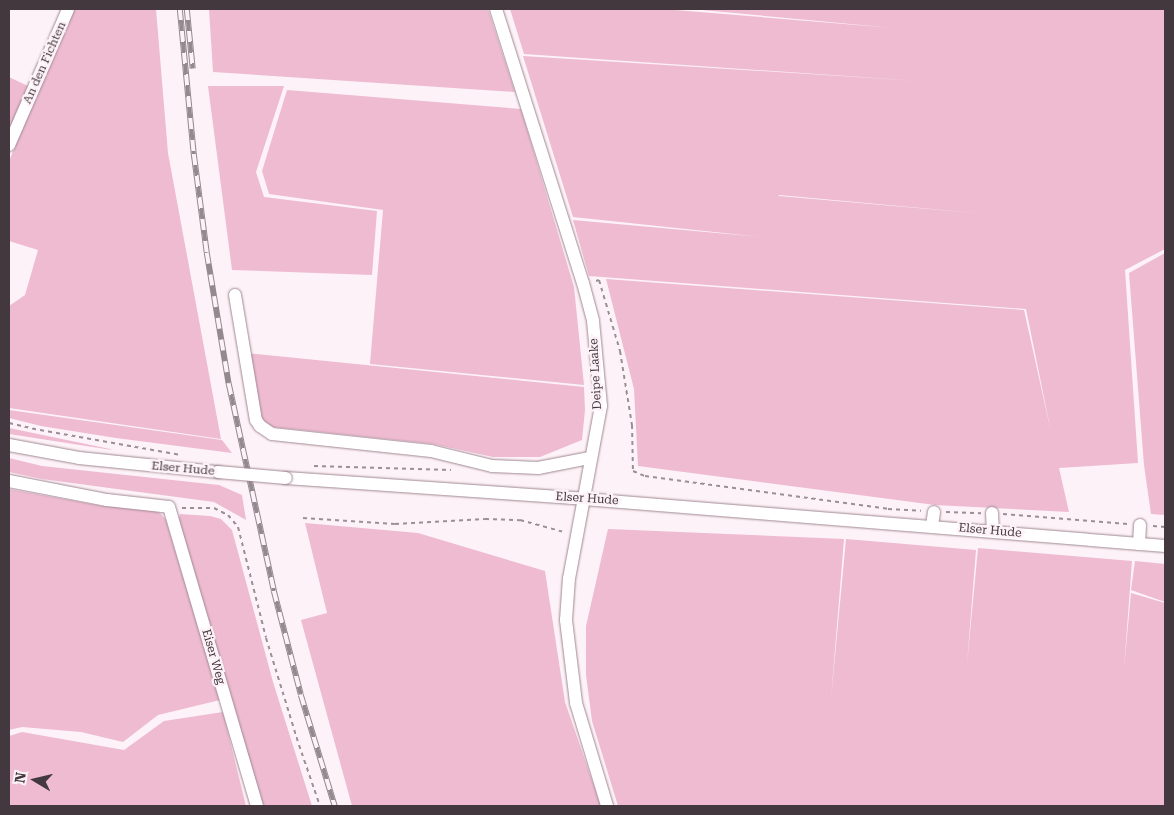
<!DOCTYPE html>
<style>
body{margin:0}
#map{position:relative;width:1174px;height:815px;overflow:hidden;background:#fdf2f7;font-family:"Roboto Serif",serif}
div>[style]{position:absolute}
[style*='--x']{left:calc(var(--x)*1px);top:calc(var(--y)*1px);width:calc(var(--w)*1px);rotate:calc(var(--a)*1deg)}
.green>*{inset:0;background:#eebbd1}
.path>*{height:2px;margin-top:-1px;transform-origin:0;background:repeating-linear-gradient(90deg,#9a8f94 0 4px,transparent 0 8px)}
.roads{filter:drop-shadow(0 0 1px #a08792) drop-shadow(0 0 1px #a08792)}
.minor>*{height:12px;margin:-6px;padding:0 6px;transform-origin:6px;border-radius:6px;background:#fff}
.rail>*{height:5.5px;margin-top:-2.75px;transform-origin:0;background:repeating-linear-gradient(90deg,#fdf2f7 0 11px,#94898e 0 22px);box-sizing:border-box;border-block:1px solid #94898e}
.bridges{filter:drop-shadow(0 0 1px #a08792) drop-shadow(0 0 1px #a08792)}
.minor-bridge>*{height:12px;margin:-6px;padding:0 6px;transform-origin:6px;border-radius:6px;background:#fff}
span{translate:-50% -50%;white-space:nowrap;text-align:center;line-height:1.15;-webkit-text-stroke:4.5px #fdf2f7;paint-order:stroke}
.street-label{font-size:12px;color:#43383d}
.frame{position:absolute;inset:0;border:10px solid #43383d;pointer-events:none}
.north{position:absolute;left:10px;top:755px;width:50px;height:50px;-webkit-text-stroke:4px #fdf2f7;paint-order:stroke;rotate:279deg;font-size:14px;font-weight:700;line-height:20px;text-align:center;color:#43383d}
.north::after{content:'';display:block;margin:auto;width:18px;height:22px;background:#43383d;clip-path:polygon(50% 0,100% 100%,50% 72%,0 100%)}
</style>
<div id="map">
<div class="green">
<div style="clip-path:polygon(73px 9px,156px 9px,168px 153px,221px 439px,9px 408px,9px 306px,25px 295px,38px 250px,9px 241px,9px 161px)"></div>
<div style="clip-path:polygon(209px 9px,488px 9px,515px 92px,213px 72px)"></div>
<div style="clip-path:polygon(evenodd,510px 9px,663px 9px,893px 28px,691px 9px,1165px 9px,1165px 249px,1125px 270px,1138px 463px,1059px 468px,1069px 512px,935px 505px,638px 466px,634px 389px,606px 279px,1024px 310px,1051px 432px,1026px 309px,589px 276px,573px 220px,761px 237px,573px 217px,523px 56px,919px 81px,524px 54px,510px 9px,779px 195px,986px 214px,779px 196px,778px 209px,779px 195px)"></div>
<div style="clip-path:polygon(9px 77px,30px 87px,9px 133px)"></div>
<div style="clip-path:polygon(208px 86px,284px 86px,256px 172px,264px 197px,377px 211px,372px 275px,232px 270px)"></div>
<div style="clip-path:polygon(287px 90px,521px 109px,574px 287px,584px 385px,370px 364px,383px 210px,269px 194px,262px 171px)"></div>
<div style="clip-path:polygon(1165px 253px,1165px 515px,1151px 514px,1144px 465px,1129px 273px)"></div>
<div style="clip-path:polygon(247px 353px,584px 387px,585px 410px,582px 440px,540px 457px,493px 457px,433px 444px,272px 427px,257px 415px)"></div>
<div style="clip-path:polygon(9px 410px,222px 440px,232px 453px,116px 438px,41px 426px,9px 418px)"></div>
<div style="clip-path:polygon(9px 428px,110px 449px,112px 450px,9px 434px)"></div>
<div style="clip-path:polygon(9px 458px,42px 466px,219px 485px,242px 495px,246px 520px,214px 502px,42px 479px,9px 472px)"></div>
<div style="clip-path:polygon(9px 489px,102px 506px,152px 510px,160px 513px,166px 520px,220px 700px,158px 715px,123px 742px,81px 732px,22px 727px,9px 730px)"></div>
<div style="clip-path:polygon(180px 514px,210px 516px,221px 519px,232px 530px,273px 682px,312px 806px,262px 806px,177px 523px)"></div>
<div style="clip-path:polygon(305px 523px,418px 533px,545px 571px,565px 702px,601px 806px,352px 806px,301px 620px,327px 613px)"></div>
<div style="clip-path:polygon(608px 529px,844px 539px,831px 699px,846px 539px,976px 550px,967px 664px,978px 548px,1132px 561px,1124px 669px,1131px 593px,1165px 603px,1165px 806px,618px 806px,592px 721px,586px 675px,586px 626px)"></div>
<div style="clip-path:polygon(1135px 561px,1165px 564px,1165px 602px,1131px 590px)"></div>
<div style="clip-path:polygon(223px 712px,246px 806px,9px 806px,9px 736px,22px 732px,124px 750px,164px 721px)"></div>
</div>
<div class="path">
<div style="--x:596;--y:281;--w:3;--a:-18"></div>
<div style="--x:599;--y:280;--w:74;--a:73.5"></div>
<div style="--x:620;--y:351;--w:75;--a:80.8"></div>
<div style="--x:632;--y:425;--w:46;--a:88.8"></div>
<div style="--x:633;--y:471;--w:13;--a:23"></div>
<div style="--x:645;--y:476;--w:245;--a:7.7"></div>
<div style="--x:888;--y:509;--w:33;--a:3"></div>
<div style="--x:9;--y:423;--w:32;--a:13"></div>
<div style="--x:40;--y:430;--w:143;--a:10.1"></div>
<div style="--x:314;--y:466;--w:137;--a:1.7"></div>
<div style="--x:182;--y:508;--w:32;--a:0"></div>
<div style="--x:214;--y:508;--w:16;--a:27"></div>
<div style="--x:228;--y:515;--w:16;--a:50"></div>
<div style="--x:238;--y:527;--w:114;--a:75.8"></div>
<div style="--x:266;--y:638;--w:112;--a:72.9"></div>
<div style="--x:299;--y:745;--w:65;--a:71"></div>
<div style="--x:946;--y:512;--w:35;--a:2"></div>
<div style="--x:1003;--y:514;--w:125;--a:4.6"></div>
<div style="--x:303;--y:518;--w:92;--a:3.7"></div>
<div style="--x:395;--y:524;--w:90;--a:-3.2"></div>
<div style="--x:485;--y:519;--w:35;--a:2"></div>
<div style="--x:520;--y:520;--w:46;--a:15.3"></div>
<div style="--x:1153;--y:526;--w:12;--a:5"></div>
</div>
<div class="roads">
<div class="minor">
<div style="--x:496;--y:9;--w:287;--a:72.4"></div>
<div style="--x:583;--y:283;--w:39;--a:75"></div>
<div style="--x:593;--y:321;--w:85;--a:84.6"></div>
<div style="--x:601;--y:406;--w:175;--a:100.5"></div>
<div style="--x:569;--y:578;--w:42;--a:94.1"></div>
<div style="--x:566;--y:620;--w:84;--a:83.1"></div>
<div style="--x:576;--y:703;--w:108;--a:73.2"></div>
<div style="--x:9;--y:145;--w:148;--a:-66.5"></div>
<div style="--x:235;--y:295;--w:127;--a:80.5"></div>
<div style="--x:256;--y:420;--w:7;--a:56"></div>
<div style="--x:260;--y:426;--w:14;--a:34"></div>
<div style="--x:272;--y:434;--w:160;--a:6.1"></div>
<div style="--x:431;--y:451;--w:63;--a:13.8"></div>
<div style="--x:492;--y:466;--w:46;--a:2.5"></div>
<div style="--x:538;--y:468;--w:53;--a:-10.9"></div>
<div style="--x:9;--y:445;--w:71;--a:10.5"></div>
<div style="--x:79;--y:458;--w:140;--a:5.8"></div>
<div style="--x:286;--y:478;--w:299;--a:4"></div>
<div style="--x:584;--y:499;--w:583;--a:4.62"></div>
<div style="--x:9;--y:481;--w:100;--a:11"></div>
<div style="--x:107;--y:500;--w:62;--a:6.4"></div>
<div style="--x:169;--y:507;--w:312;--a:73.6"></div>
<div style="--x:992;--y:513;--w:18;--a:87"></div>
<div style="--x:932;--y:526;--w:14;--a:-82"></div>
<div style="--x:1139;--y:544;--w:19;--a:-87"></div>
</div>
</div>
<div class="rail">
<div style="--x:180;--y:9;--w:146;--a:84.5"></div>
<div style="--x:194;--y:154;--w:100;--a:82.5"></div>
<div style="--x:207;--y:253;--w:133;--a:80.5"></div>
<div style="--x:229;--y:384;--w:212;--a:77.7"></div>
<div style="--x:274;--y:591;--w:107;--a:75.4"></div>
<div style="--x:301;--y:695;--w:116;--a:73"></div>
<div style="--x:187;--y:9;--w:60;--a:84.3"></div>
</div>
<div class="bridges">
<div class="minor-bridge">
<div style="--x:218;--y:472;--w:68;--a:5"></div>
</div>
</div>
<div class="street-label">
<span style="left:45px;top:63px;rotate:-66deg">An den Fichten</span>
<span style="left:596px;top:374px;rotate:-93deg">Deipe Laake</span>
<span style="left:183px;top:469px;rotate:5deg">Elser Hude</span>
<span style="left:587px;top:499px;rotate:4deg">Elser Hude</span>
<span style="left:990px;top:531px;rotate:5deg">Elser Hude</span>
<span style="left:213px;top:657px;rotate:74deg">Eiser Weg</span>
</div>
<div class="frame"></div>
<div class="north">N</div>
</div>
